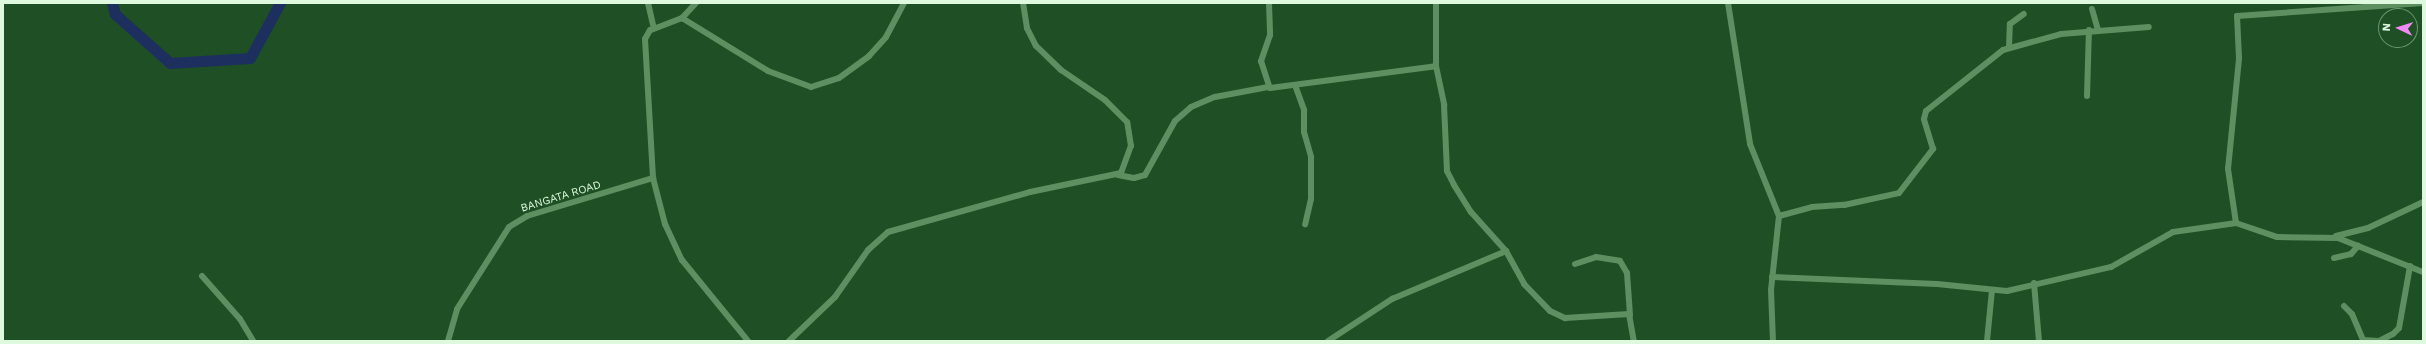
<!DOCTYPE html>
<style>
body{margin:0}
#map{position:relative;width:2426px;height:344px;overflow:hidden;background:#1f5025;font-family:"Work Sans",sans-serif}
div>[style]{position:absolute}
[style*='--x']{left:calc(var(--x)*1px);top:calc(var(--y)*1px);width:calc(var(--w)*1px);rotate:calc(var(--a)*1deg)}
.river>*{height:11px;margin:-5.5px;padding:0 5.5px;transform-origin:5.5px;border-radius:5.5px;background:#1d2f5e}
.minor>*{height:6px;margin:-3px;padding:0 3px;transform-origin:3px;border-radius:3px;background:#5d8f60}
span{translate:-50% -50%;white-space:nowrap;text-align:center;line-height:1.15;-webkit-text-stroke:4px #1f5025;paint-order:stroke}
.street-label{font-size:11px;color:#def9de}
.frame{position:absolute;inset:0;border:4px solid #def9de;pointer-events:none}
.north{position:absolute;left:2378px;top:8px;width:40px;height:40px;box-sizing:border-box;background:#1f5025;border:1px solid #6b946f;border-radius:50%;rotate:274deg;font-size:11px;font-weight:700;line-height:16px;text-align:center;color:#def9de}
.north::after{content:'';display:block;margin:auto;width:14px;height:18px;background:#f18af4;clip-path:polygon(50% 0,100% 100%,50% 72%,0 100%)}
</style>
<div id="map">
<div class="river">
<div style="--x:112;--y:3;--w:11;--a:75"></div>
<div style="--x:115;--y:14;--w:74;--a:41.7"></div>
<div style="--x:170;--y:63;--w:80;--a:-3.6"></div>
<div style="--x:250;--y:58;--w:63;--a:-61.4"></div>
</div>
<div class="minor">
<div style="--x:648;--y:3;--w:26;--a:77"></div>
<div style="--x:696;--y:3;--w:21;--a:133"></div>
<div style="--x:682;--y:18;--w:34;--a:159"></div>
<div style="--x:650;--y:30;--w:10;--a:119"></div>
<div style="--x:645;--y:39;--w:139;--a:86.7"></div>
<div style="--x:653;--y:178;--w:48;--a:75.4"></div>
<div style="--x:665;--y:224;--w:40;--a:65"></div>
<div style="--x:682;--y:260;--w:104;--a:50.8"></div>
<div style="--x:1269;--y:3;--w:32;--a:88"></div>
<div style="--x:1270;--y:35;--w:28;--a:109"></div>
<div style="--x:1261;--y:61;--w:28;--a:72"></div>
<div style="--x:1270;--y:88;--w:167;--a:-7.5"></div>
<div style="--x:1436;--y:3;--w:63;--a:90"></div>
<div style="--x:1436;--y:66;--w:40;--a:78"></div>
<div style="--x:1444;--y:105;--w:66;--a:87.4"></div>
<div style="--x:1447;--y:171;--w:16;--a:63"></div>
<div style="--x:1454;--y:185;--w:32;--a:58"></div>
<div style="--x:1471;--y:212;--w:52;--a:48.1"></div>
<div style="--x:1506;--y:251;--w:38;--a:61"></div>
<div style="--x:1524;--y:284;--w:37;--a:46"></div>
<div style="--x:1550;--y:311;--w:17;--a:25"></div>
<div style="--x:1565;--y:318;--w:64;--a:-3.6"></div>
<div style="--x:1629;--y:314;--w:27;--a:80"></div>
<div style="--x:1728;--y:3;--w:143;--a:81.1"></div>
<div style="--x:1750;--y:144;--w:78;--a:68.1"></div>
<div style="--x:1779;--y:216;--w:74;--a:96.2"></div>
<div style="--x:1771;--y:290;--w:51;--a:87.8"></div>
<div style="--x:2092;--y:9;--w:22;--a:74"></div>
<div style="--x:682;--y:18;--w:101;--a:31.6"></div>
<div style="--x:768;--y:71;--w:46;--a:20.4"></div>
<div style="--x:811;--y:87;--w:29;--a:-18"></div>
<div style="--x:839;--y:78;--w:37;--a:-36"></div>
<div style="--x:869;--y:56;--w:25;--a:-48"></div>
<div style="--x:886;--y:37;--w:38;--a:-62"></div>
<div style="--x:2009;--y:48;--w:24;--a:-88"></div>
<div style="--x:2010;--y:24;--w:17;--a:-36"></div>
<div style="--x:1295;--y:85;--w:27;--a:70"></div>
<div style="--x:1304;--y:110;--w:22;--a:90"></div>
<div style="--x:1304;--y:132;--w:26;--a:74"></div>
<div style="--x:1311;--y:157;--w:42;--a:90"></div>
<div style="--x:1311;--y:199;--w:26;--a:103"></div>
<div style="--x:2087;--y:96;--w:66;--a:-88.3"></div>
<div style="--x:1118;--y:175;--w:16;--a:11"></div>
<div style="--x:1134;--y:178;--w:11;--a:-15"></div>
<div style="--x:1145;--y:175;--w:62;--a:-60.9"></div>
<div style="--x:1175;--y:121;--w:21;--a:-41"></div>
<div style="--x:1191;--y:107;--w:26;--a:-23"></div>
<div style="--x:1215;--y:97;--w:54;--a:-10.7"></div>
<div style="--x:1779;--y:216;--w:34;--a:-15"></div>
<div style="--x:1812;--y:207;--w:32;--a:-4"></div>
<div style="--x:1844;--y:205;--w:56;--a:-12.3"></div>
<div style="--x:1899;--y:193;--w:56;--a:-52.3"></div>
<div style="--x:1933;--y:149;--w:31;--a:-107"></div>
<div style="--x:1924;--y:119;--w:8;--a:-76"></div>
<div style="--x:1926;--y:111;--w:98;--a:-38.4"></div>
<div style="--x:2003;--y:50;--w:60;--a:-15.4"></div>
<div style="--x:2061;--y:34;--w:88;--a:-4.5"></div>
<div style="--x:2236;--y:223;--w:55;--a:-98.4"></div>
<div style="--x:2228;--y:169;--w:112;--a:-84.3"></div>
<div style="--x:2239;--y:58;--w:42;--a:-92.7"></div>
<div style="--x:2237;--y:16;--w:186;--a:-4"></div>
<div style="--x:2336;--y:236;--w:33;--a:-14"></div>
<div style="--x:2368;--y:228;--w:61;--a:-25.3"></div>
<div style="--x:2334;--y:258;--w:17;--a:-13"></div>
<div style="--x:2351;--y:254;--w:11;--a:-49"></div>
<div style="--x:1575;--y:264;--w:22;--a:-18"></div>
<div style="--x:1596;--y:257;--w:24;--a:9"></div>
<div style="--x:1620;--y:261;--w:14;--a:60"></div>
<div style="--x:1627;--y:273;--w:42;--a:85.9"></div>
<div style="--x:202;--y:276;--w:57;--a:48.5"></div>
<div style="--x:240;--y:319;--w:26;--a:59"></div>
<div style="--x:1772;--y:277;--w:165;--a:2.4"></div>
<div style="--x:1937;--y:284;--w:70;--a:5.7"></div>
<div style="--x:2007;--y:291;--w:107;--a:-13"></div>
<div style="--x:2111;--y:267;--w:71;--a:-29.4"></div>
<div style="--x:2173;--y:232;--w:64;--a:-8.1"></div>
<div style="--x:2236;--y:223;--w:43;--a:18.9"></div>
<div style="--x:2277;--y:237;--w:61;--a:0.9"></div>
<div style="--x:2338;--y:238;--w:92;--a:21.8"></div>
<div style="--x:2034;--y:283;--w:58;--a:85.1"></div>
<div style="--x:2344;--y:306;--w:11;--a:45"></div>
<div style="--x:2352;--y:314;--w:28;--a:67"></div>
<div style="--x:2363;--y:340;--w:16;--a:4"></div>
<div style="--x:2379;--y:341;--w:16;--a:-27"></div>
<div style="--x:2393;--y:334;--w:8;--a:-45"></div>
<div style="--x:2399;--y:328;--w:63;--a:-79.9"></div>
<div style="--x:448;--y:341;--w:33;--a:-74"></div>
<div style="--x:457;--y:309;--w:97;--a:-57.6"></div>
<div style="--x:509;--y:227;--w:21;--a:-31"></div>
<div style="--x:527;--y:216;--w:132;--a:-16.8"></div>
<div style="--x:789;--y:341;--w:64;--a:-43.7"></div>
<div style="--x:835;--y:297;--w:57;--a:-54.9"></div>
<div style="--x:868;--y:250;--w:27;--a:-42"></div>
<div style="--x:888;--y:232;--w:148;--a:-15.7"></div>
<div style="--x:1030;--y:192;--w:93;--a:-11.8"></div>
<div style="--x:1121;--y:173;--w:29;--a:-70"></div>
<div style="--x:1131;--y:146;--w:24;--a:-99"></div>
<div style="--x:1127;--y:122;--w:31;--a:-135"></div>
<div style="--x:1105;--y:100;--w:53;--a:-145.7"></div>
<div style="--x:1061;--y:70;--w:35;--a:-136"></div>
<div style="--x:1036;--y:46;--w:20;--a:-117"></div>
<div style="--x:1027;--y:28;--w:25;--a:-99"></div>
<div style="--x:1328;--y:341;--w:77;--a:-33.3"></div>
<div style="--x:1392;--y:299;--w:124;--a:-22.8"></div>
<div style="--x:1987;--y:341;--w:51;--a:-84.4"></div>
</div>
<div class="street-label">
<span style="left:561px;top:197px;rotate:-17deg">BANGATA ROAD</span>
</div>
<div class="frame"></div>
<div class="north">N</div>
</div>
